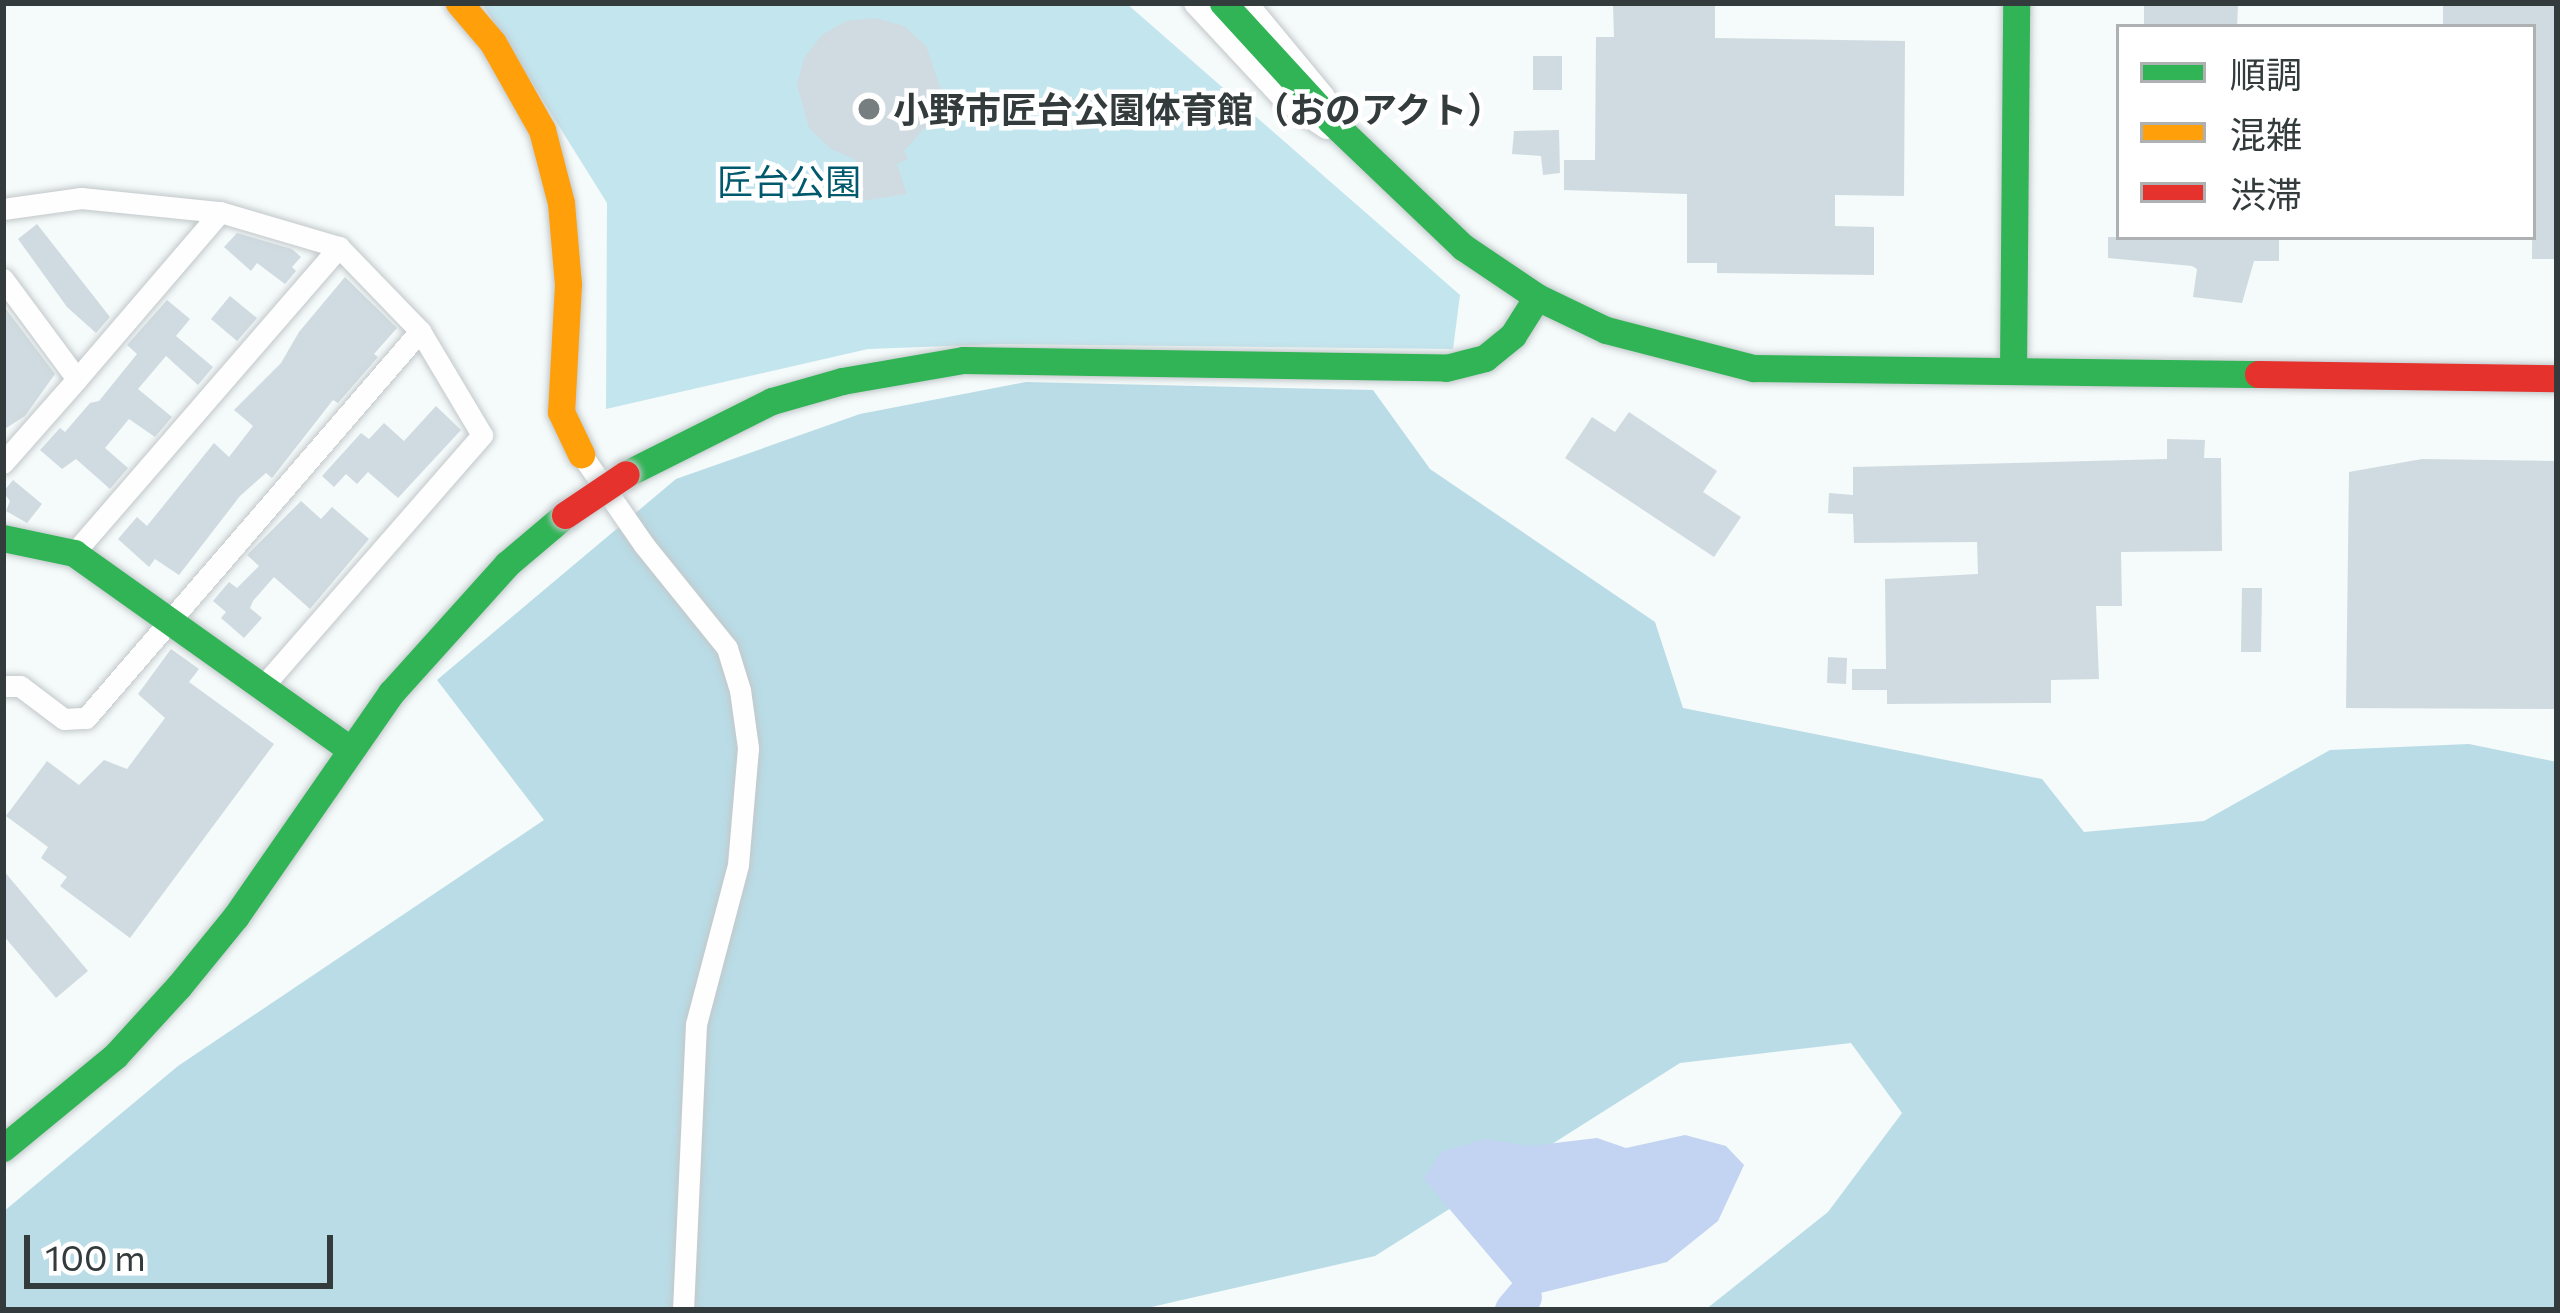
<!DOCTYPE html>
<meta charset="utf-8">
<style>
body{margin:0}
#map{position:relative;width:2560px;height:1313px;overflow:hidden;background:#f5fafa;font-family:Commissioner,"Noto Sans JP",sans-serif}
div>[style]{position:absolute}
[style*='--x']{left:calc(var(--x)*1px);top:calc(var(--y)*1px);width:calc(var(--w)*1px);rotate:calc(var(--a)*1deg)}
.green>*{inset:0;background:#c3e5ee}
.forest>*{inset:0;background:#b9dce6}
.water>*{inset:0;background:#c2d4f2}
.river>*{height:36px;margin:-18px;padding:0 18px;transform-origin:18px;border-radius:18px;background:#c2d4f2}
.building>*{inset:0;background:#d0dbe1}
.roads{filter:drop-shadow(0 0 3px #c2c8ca) drop-shadow(0 0 3px #c2c8ca)}
.street>*{height:21px;margin:-10.5px;padding:0 10.5px;transform-origin:10.5px;border-radius:10.5px;background:#fefefe}
.fast>*{height:27px;margin:-13.5px;padding:0 13.5px;transform-origin:13.5px;border-radius:13.5px;background:#30b455}
.slow>*{height:27px;margin:-13.5px;padding:0 13.5px;transform-origin:13.5px;border-radius:13.5px;background:#ff9f0a}
.jam>*{height:27px;margin:-13.5px;padding:0 13.5px;transform-origin:13.5px;border-radius:13.5px;background:#e5322d}
.bridges{filter:drop-shadow(0 0 3px #c2c8ca) drop-shadow(0 0 3px #c2c8ca)}
.jam-bridge>*{height:27px;margin:-13.5px;padding:0 13.5px;transform-origin:13.5px;border-radius:13.5px;background:#e5322d}
.dots>*{width:33px;height:33px;translate:-50% -50%;box-sizing:border-box;border:6px solid #fff;border-radius:50%}
span{translate:-50% -50%;white-space:nowrap;text-align:center;line-height:1.15;-webkit-text-stroke:9px #fff;paint-order:stroke}
.poi-label{font-size:36px;color:#333b3d;font-weight:700}
.left{translate:0 -50%;text-align:left}
.park-label{font-size:36px;color:#00596c}
.frame{position:absolute;inset:0;border:6px solid #333b3d;pointer-events:none}
.legend{position:absolute;left:2116px;top:24px;width:420px;height:216px;box-sizing:border-box;background:#fff;border:3px solid #adb1b1;margin:0;padding:15px 21px;list-style:none;font-size:36px;color:#333b3d}
.legend li{display:flex;align-items:center;gap:24px;height:60px}
.legend b{width:60px;border:3px solid #adb1b1}
.scale{position:absolute;left:24px;top:1235px;width:309px;height:54px;box-sizing:border-box;border:6px solid #333b3d;border-top:0;padding-left:15px;font-size:36px;line-height:42px;white-space:nowrap;color:#333b3d;-webkit-text-stroke:9px #fff;paint-order:stroke}
</style>
<div id="map">
<div class="green">
<div style="clip-path:polygon(482px 3px,1126px 3px,1460px 295px,1453px 349px,1002px 344px,868px 349px,606px 409px,607px 203px)"></div>
</div>
<div class="forest">
<div style="clip-path:polygon(1026px 382px,1373px 390px,1430px 469px,1655px 622px,1683px 708px,2042px 779px,2084px 832px,2204px 821px,2330px 750px,2469px 744px,2557px 762px,2557px 1310px,1705px 1310px,1828px 1212px,1902px 1113px,1851px 1043px,1680px 1063px,1375px 1256px,1138px 1310px,3px 1310px,3px 1212px,178px 1066px,544px 820px,437px 680px,676px 479px,860px 414px)"></div>
</div>
<div class="water">
<div style="clip-path:polygon(1685px 1135px,1726px 1146px,1744px 1165px,1718px 1221px,1667px 1262px,1524px 1297px,1424px 1179px,1441px 1152px,1485px 1139px,1530px 1146px,1597px 1138px,1626px 1148px)"></div>
</div>
<div class="river">
<div style="--x:1513;--y:1310;--w:17;--a:-50"></div>
</div>
<div class="building">
<div style="clip-path:polygon(1715px 3px,1715px 38px,1905px 41px,1904px 196px,1835px 195px,1835px 226px,1874px 227px,1874px 275px,1717px 273px,1717px 263px,1687px 263px,1687px 194px,1564px 190px,1564px 160px,1595px 160px,1596px 37px,1614px 37px,1613px 5px)"></div>
<div style="clip-path:polygon(2144px 3px,2238px 5px,2237px 27px,2144px 27px)"></div>
<div style="clip-path:polygon(2443px 3px,2557px 3px,2557px 259px,2532px 259px,2533px 27px,2443px 27px)"></div>
<div style="clip-path:polygon(875px 18px,904px 26px,926px 46px,941px 89px,934px 118px,904px 151px,908px 159px,897px 164px,907px 194px,862px 201px,851px 193px,856px 160px,831px 149px,809px 128px,797px 85px,804px 58px,822px 35px,846px 21px)"></div>
<div style="clip-path:polygon(1533px 56px,1562px 56px,1562px 90px,1533px 90px)"></div>
<div style="clip-path:polygon(1559px 130px,1560px 173px,1543px 175px,1541px 156px,1512px 154px,1514px 131px)"></div>
<div style="clip-path:polygon(37px 224px,110px 317px,96px 333px,67px 307px,18px 239px)"></div>
<div style="clip-path:polygon(237px 233px,292px 249px,301px 257px,292px 267px,296px 271px,285px 284px,257px 263px,251px 271px,224px 247px)"></div>
<div style="clip-path:polygon(2108px 237px,2279px 237px,2279px 261px,2254px 261px,2242px 303px,2193px 297px,2197px 269px,2192px 266px,2108px 258px)"></div>
<div style="clip-path:polygon(345px 277px,397px 328px,374px 354px,378px 357px,338px 403px,333px 400px,272px 478px,266px 473px,240px 496px,179px 575px,155px 559px,149px 567px,118px 539px,137px 517px,147px 526px,214px 443px,229px 457px,253px 426px,234px 410px,281px 363px,299px 332px)"></div>
<div style="clip-path:polygon(230px 296px,257px 318px,237px 341px,211px 319px)"></div>
<div style="clip-path:polygon(167px 300px,190px 319px,176px 336px,213px 367px,198px 385px,166px 356px,138px 389px,172px 417px,155px 437px,129px 419px,105px 448px,128px 468px,110px 489px,76px 459px,62px 469px,40px 450px,60px 428px,65px 432px,90px 403px,99px 401px,137px 354px,127px 345px)"></div>
<div style="clip-path:polygon(3px 305px,55px 374px,25px 416px,3px 430px)"></div>
<div style="clip-path:polygon(436px 406px,461px 430px,398px 498px,368px 472px,357px 484px,346px 474px,334px 487px,322px 476px,361px 433px,369px 439px,384px 423px,404px 441px)"></div>
<div style="clip-path:polygon(1629px 412px,1717px 471px,1703px 492px,1741px 517px,1714px 557px,1565px 458px,1592px 417px,1615px 432px)"></div>
<div style="clip-path:polygon(2167px 439px,2205px 440px,2204px 458px,2221px 458px,2222px 551px,2121px 552px,2122px 606px,2096px 606px,2099px 679px,2051px 680px,2051px 703px,1887px 704px,1887px 690px,1852px 690px,1852px 669px,1886px 669px,1885px 579px,1978px 574px,1977px 542px,1854px 543px,1853px 514px,1828px 513px,1829px 493px,1853px 495px,1853px 467px,2167px 459px)"></div>
<div style="clip-path:polygon(2422px 459px,2557px 461px,2557px 709px,2346px 708px,2349px 472px)"></div>
<div style="clip-path:polygon(13px 480px,42px 504px,27px 523px,6px 511px,10px 501px,3px 492px)"></div>
<div style="clip-path:polygon(301px 501px,321px 519px,332px 507px,369px 539px,310px 609px,274px 577px,253px 601px,250px 608px,262px 618px,244px 638px,221px 618px,226px 612px,213px 601px,229px 582px,237px 588px,259px 566px,247px 555px)"></div>
<div style="clip-path:polygon(2242px 588px,2262px 588px,2261px 652px,2241px 652px)"></div>
<div style="clip-path:polygon(171px 649px,199px 669px,189px 682px,274px 744px,130px 938px,60px 886px,67px 877px,41px 858px,48px 847px,6px 816px,47px 761px,79px 785px,104px 760px,127px 769px,165px 718px,138px 694px)"></div>
<div style="clip-path:polygon(1828px 657px,1847px 658px,1846px 684px,1827px 683px)"></div>
<div style="clip-path:polygon(3px 870px,88px 971px,56px 998px,3px 935px)"></div>
</div>
<div class="roads">
<div class="street">
<div style="--x:1194;--y:3;--w:134;--a:47.1"></div>
<div style="--x:1285;--y:101;--w:49;--a:33.4"></div>
<div style="--x:1247;--y:3;--w:121;--a:50.4"></div>
<div style="--x:3;--y:209;--w:79;--a:-8"></div>
<div style="--x:81;--y:198;--w:140;--a:5.8"></div>
<div style="--x:220;--y:212;--w:124;--a:16.4"></div>
<div style="--x:339;--y:247;--w:117;--a:46"></div>
<div style="--x:420;--y:331;--w:121;--a:59.2"></div>
<div style="--x:482;--y:435;--w:336;--a:131.1"></div>
<div style="--x:3;--y:279;--w:124;--a:53.5"></div>
<div style="--x:77;--y:379;--w:112;--a:131.4"></div>
<div style="--x:77;--y:379;--w:220;--a:-49.4"></div>
<div style="--x:581;--y:454;--w:111;--a:55.3"></div>
<div style="--x:644;--y:545;--w:132;--a:51.1"></div>
<div style="--x:727;--y:648;--w:44;--a:72.8"></div>
<div style="--x:740;--y:690;--w:59;--a:82.1"></div>
<div style="--x:748;--y:748;--w:117;--a:94.9"></div>
<div style="--x:738;--y:865;--w:164;--a:104.8"></div>
<div style="--x:696;--y:1024;--w:286;--a:92.6"></div>
<div style="--x:74;--y:553;--w:405;--a:-49.1"></div>
<div style="--x:3;--y:686;--w:17;--a:0"></div>
<div style="--x:20;--y:686;--w:55;--a:36.9"></div>
<div style="--x:64;--y:719;--w:22;--a:-3"></div>
<div style="--x:86;--y:718;--w:511;--a:-49.2"></div>
</div>
<div class="fast">
<div style="--x:1223;--y:3;--w:160;--a:47.5"></div>
<div style="--x:1331;--y:121;--w:182;--a:43.7"></div>
<div style="--x:1463;--y:247;--w:89;--a:34"></div>
<div style="--x:1537;--y:297;--w:76;--a:25.6"></div>
<div style="--x:1606;--y:330;--w:152;--a:14.5"></div>
<div style="--x:1753;--y:368;--w:505;--a:0.68"></div>
<div style="--x:2013;--y:370;--w:367;--a:-89.5"></div>
<div style="--x:626;--y:474;--w:163;--a:-26.6"></div>
<div style="--x:772;--y:401;--w:73;--a:-15.9"></div>
<div style="--x:842;--y:381;--w:123;--a:-9.8"></div>
<div style="--x:963;--y:360;--w:483;--a:0.9"></div>
<div style="--x:1446;--y:368;--w:40;--a:-14.4"></div>
<div style="--x:1485;--y:358;--w:36;--a:-39"></div>
<div style="--x:1513;--y:335;--w:45;--a:-57.7"></div>
<div style="--x:3;--y:538;--w:73;--a:11.9"></div>
<div style="--x:74;--y:553;--w:336;--a:35.4"></div>
<div style="--x:3;--y:1148;--w:145;--a:-39.4"></div>
<div style="--x:115;--y:1056;--w:95;--a:-47.6"></div>
<div style="--x:179;--y:986;--w:90;--a:-50.8"></div>
<div style="--x:236;--y:916;--w:272;--a:-55.2"></div>
<div style="--x:391;--y:693;--w:173;--a:-48"></div>
<div style="--x:507;--y:564;--w:76;--a:-40.2"></div>
</div>
<div class="slow">
<div style="--x:459;--y:3;--w:52;--a:49.6"></div>
<div style="--x:493;--y:43;--w:100;--a:60.6"></div>
<div style="--x:542;--y:130;--w:75;--a:75.4"></div>
<div style="--x:561;--y:203;--w:81;--a:85.1"></div>
<div style="--x:568;--y:284;--w:128;--a:93.1"></div>
<div style="--x:561;--y:412;--w:47;--a:64.5"></div>
</div>
<div class="jam">
<div style="--x:2258;--y:374;--w:299;--a:0.8"></div>
</div>
</div>
<div class="bridges">
<div class="jam-bridge">
<div style="--x:565;--y:515;--w:73;--a:-33.9"></div>
</div>
</div>
<div class="dots">
<div style="left:869px;top:109px;background:#777e7f"></div>
</div>
<div class="poi-label">
<span class="left" style="left:893px;top:109px">小野市匠台公園体育館（おのアクト）</span>
</div>
<div class="park-label">
<span style="left:789px;top:181px">匠台公園</span>
</div>
<div class="frame"></div>
<ul class="legend">
<li><b style="height:15px;background:#30b455"></b>順調</li>
<li><b style="height:15px;background:#ff9f0a"></b>混雑</li>
<li><b style="height:15px;background:#e5322d"></b>渋滞</li>
</ul>
<div class="scale">100 m</div>
</div>
